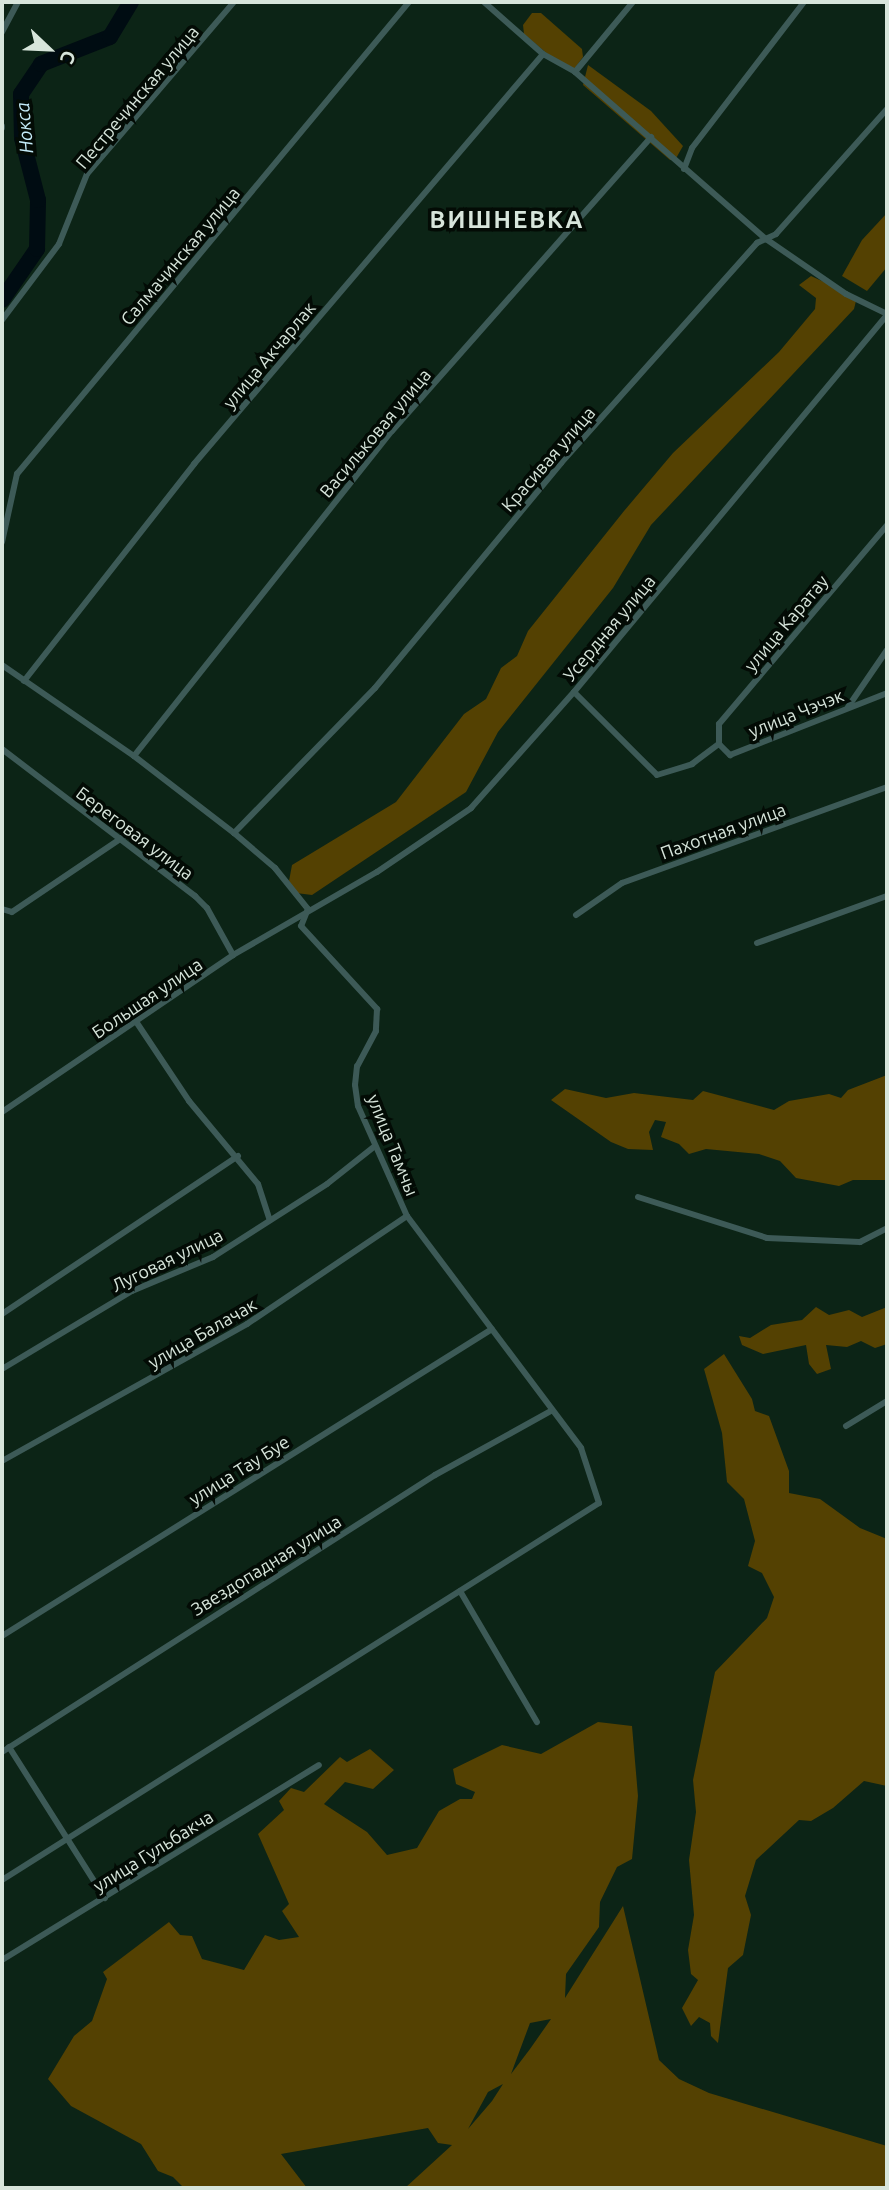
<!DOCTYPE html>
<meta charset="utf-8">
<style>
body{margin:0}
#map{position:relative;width:889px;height:2190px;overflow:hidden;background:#0c2416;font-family:Ubuntu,sans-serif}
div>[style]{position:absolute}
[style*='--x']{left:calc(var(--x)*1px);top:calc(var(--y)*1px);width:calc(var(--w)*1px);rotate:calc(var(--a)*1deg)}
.green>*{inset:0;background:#544102}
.river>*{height:16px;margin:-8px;padding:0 8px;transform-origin:8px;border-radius:8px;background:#000c12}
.street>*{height:6px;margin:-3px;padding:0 3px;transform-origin:3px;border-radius:3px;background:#3d5a57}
span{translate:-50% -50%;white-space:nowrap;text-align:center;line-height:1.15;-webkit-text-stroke:7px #030b05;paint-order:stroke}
.street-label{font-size:18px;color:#d7e5db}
.water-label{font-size:19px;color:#c4ebf8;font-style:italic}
.district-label{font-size:24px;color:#d7e5db;font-weight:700;letter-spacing:2px}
.frame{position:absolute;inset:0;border:4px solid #d7e5db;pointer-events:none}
.north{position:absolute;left:14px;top:14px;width:70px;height:70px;-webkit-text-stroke:5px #030b05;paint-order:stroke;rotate:113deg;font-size:19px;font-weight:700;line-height:28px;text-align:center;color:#d7e5db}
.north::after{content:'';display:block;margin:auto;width:24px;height:32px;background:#d7e5db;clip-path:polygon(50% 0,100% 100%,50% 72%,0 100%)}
</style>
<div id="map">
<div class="green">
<div style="clip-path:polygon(532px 13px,541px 13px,582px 49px,583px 57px,575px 68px,564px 68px,524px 34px,523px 25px)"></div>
<div style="clip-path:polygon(588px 65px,651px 111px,683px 146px,675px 160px,670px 160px,583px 85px)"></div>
<div style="clip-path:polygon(887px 213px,887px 267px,867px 291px,842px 276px,862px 240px)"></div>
<div style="clip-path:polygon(811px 276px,857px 297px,854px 309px,651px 525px,613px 588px,498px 732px,466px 792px,312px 895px,296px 893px,289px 881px,292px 865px,396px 802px,464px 714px,486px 699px,501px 668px,517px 656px,528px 631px,624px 511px,673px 453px,779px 352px,815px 309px,816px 298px,799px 285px)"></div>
<div style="clip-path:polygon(887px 1075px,887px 1180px,853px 1180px,839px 1186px,796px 1178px,780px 1161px,759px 1154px,706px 1149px,689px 1154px,679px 1144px,661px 1137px,666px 1122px,655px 1120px,649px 1132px,653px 1150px,628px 1149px,611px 1142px,551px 1100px,565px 1089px,606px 1098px,634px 1093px,693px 1100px,703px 1091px,774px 1110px,789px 1101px,829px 1094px,841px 1098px,848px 1090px)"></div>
<div style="clip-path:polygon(816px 1307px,829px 1315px,849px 1310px,862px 1317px,887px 1307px,887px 1344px,875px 1348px,861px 1341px,847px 1347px,826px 1345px,831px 1369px,817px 1374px,809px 1364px,806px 1345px,763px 1354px,742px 1345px,739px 1336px,750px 1338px,771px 1325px,802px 1320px)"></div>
<div style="clip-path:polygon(724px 1354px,752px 1399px,755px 1411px,769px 1416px,789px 1471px,789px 1493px,820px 1499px,860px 1528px,887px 1539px,887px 1786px,864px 1781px,833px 1808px,811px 1821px,799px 1820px,756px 1860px,745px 1896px,751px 1915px,743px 1955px,728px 1968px,718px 2043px,711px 2036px,710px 2023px,699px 2017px,691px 2026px,682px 2008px,698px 1980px,691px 1974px,688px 1950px,694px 1915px,689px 1860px,696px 1812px,693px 1780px,715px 1672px,767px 1618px,774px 1597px,762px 1573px,748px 1566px,755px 1541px,744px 1499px,727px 1482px,722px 1433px,704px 1369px)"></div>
<div style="clip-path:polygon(evenodd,598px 1722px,632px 1726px,638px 1796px,632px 1859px,617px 1867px,600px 1902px,599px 1927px,566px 1974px,565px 1998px,623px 1906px,659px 2060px,679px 2079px,709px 2093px,887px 2146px,887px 2188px,405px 2188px,452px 2145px,438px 2143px,428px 2128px,281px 2154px,307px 2188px,184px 2188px,173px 2177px,158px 2171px,141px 2144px,71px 2106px,48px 2079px,74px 2036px,92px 2021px,107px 1979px,103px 1972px,169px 1922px,180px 1935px,192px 1936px,202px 1959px,244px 1970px,265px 1935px,279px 1940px,299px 1937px,282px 1911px,289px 1904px,258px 1834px,284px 1810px,279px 1801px,291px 1788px,304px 1792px,340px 1757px,347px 1762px,370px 1749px,394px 1770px,373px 1789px,345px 1782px,324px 1804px,367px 1832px,387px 1855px,417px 1848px,439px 1811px,460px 1799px,472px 1799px,475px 1792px,456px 1784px,453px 1769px,502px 1745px,541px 1754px,598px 1722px,551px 2019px,530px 2049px,511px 2074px,530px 2023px,551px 2019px,598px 1722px,503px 2084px,492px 2101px,468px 2129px,488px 2092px,503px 2084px)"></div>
</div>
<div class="river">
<div style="--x:2;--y:300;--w:62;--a:-55.5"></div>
<div style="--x:37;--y:249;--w:49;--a:-88.8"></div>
<div style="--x:38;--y:200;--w:64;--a:-104.5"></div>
<div style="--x:22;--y:138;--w:44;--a:-91.3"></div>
<div style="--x:21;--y:94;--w:36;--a:-56"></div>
<div style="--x:41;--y:64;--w:74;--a:-21.4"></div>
<div style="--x:110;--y:37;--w:41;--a:-59"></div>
</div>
<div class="street">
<div style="--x:484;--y:2;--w:79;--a:41.4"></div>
<div style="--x:543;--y:54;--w:37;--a:29"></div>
<div style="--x:575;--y:72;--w:254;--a:41.2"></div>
<div style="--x:766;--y:239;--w:97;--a:34.5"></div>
<div style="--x:846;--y:294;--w:46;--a:26"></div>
<div style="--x:2;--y:32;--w:34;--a:-62"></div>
<div style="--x:575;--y:72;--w:91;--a:-50.4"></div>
<div style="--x:2;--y:126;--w:2;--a:90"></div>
<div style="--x:684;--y:169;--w:22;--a:-69"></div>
<div style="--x:692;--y:148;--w:184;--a:-52.5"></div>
<div style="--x:2;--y:320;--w:95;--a:-53.1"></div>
<div style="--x:59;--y:244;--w:75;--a:-68.2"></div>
<div style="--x:87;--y:174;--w:226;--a:-49.5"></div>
<div style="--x:2;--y:542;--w:70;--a:-77.6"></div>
<div style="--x:17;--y:474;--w:614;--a:-50.29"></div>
<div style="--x:2;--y:665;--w:160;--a:34.6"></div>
<div style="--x:134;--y:756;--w:126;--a:37.6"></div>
<div style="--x:234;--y:833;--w:54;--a:40.5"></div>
<div style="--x:275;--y:868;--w:53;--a:51.2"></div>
<div style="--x:308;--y:909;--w:18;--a:112"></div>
<div style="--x:301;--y:926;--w:113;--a:47.5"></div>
<div style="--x:377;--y:1009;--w:22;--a:93"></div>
<div style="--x:376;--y:1031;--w:40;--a:118"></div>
<div style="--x:357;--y:1066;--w:19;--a:96"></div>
<div style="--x:355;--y:1085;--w:21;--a:82"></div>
<div style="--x:358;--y:1106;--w:120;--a:66"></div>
<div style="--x:407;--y:1216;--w:290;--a:53.1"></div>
<div style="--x:581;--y:1448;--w:58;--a:71.9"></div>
<div style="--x:599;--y:1503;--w:706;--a:147.73"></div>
<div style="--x:24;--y:681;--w:276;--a:-51.9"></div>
<div style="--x:194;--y:464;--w:538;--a:-49.59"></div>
<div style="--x:574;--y:692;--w:117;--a:45"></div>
<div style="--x:657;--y:775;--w:37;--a:-17"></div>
<div style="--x:692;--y:764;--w:34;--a:-37"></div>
<div style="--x:848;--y:707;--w:69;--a:-55.6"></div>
<div style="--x:719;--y:744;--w:20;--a:-90"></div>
<div style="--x:719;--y:724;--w:260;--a:-49.8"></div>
<div style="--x:719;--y:744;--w:16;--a:45"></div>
<div style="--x:730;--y:755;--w:169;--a:-21.5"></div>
<div style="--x:2;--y:749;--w:243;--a:37.3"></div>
<div style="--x:195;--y:896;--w:17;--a:45"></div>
<div style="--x:207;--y:908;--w:54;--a:61"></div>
<div style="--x:134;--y:756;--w:415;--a:-51.6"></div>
<div style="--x:392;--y:431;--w:392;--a:-48.6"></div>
<div style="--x:234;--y:833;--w:202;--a:-45.8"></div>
<div style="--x:375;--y:688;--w:292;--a:-50.4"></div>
<div style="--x:561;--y:463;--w:295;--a:-48.3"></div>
<div style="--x:757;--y:243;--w:21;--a:-25"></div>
<div style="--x:776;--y:234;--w:167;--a:-48.4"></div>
<div style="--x:2;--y:909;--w:10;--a:17"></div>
<div style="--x:12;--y:912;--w:134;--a:-34"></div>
<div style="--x:576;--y:915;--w:56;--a:-34.8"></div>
<div style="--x:622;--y:883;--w:282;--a:-19.9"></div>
<div style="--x:757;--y:943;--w:138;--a:-19.9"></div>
<div style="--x:137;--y:1023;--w:94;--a:56.3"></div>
<div style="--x:189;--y:1101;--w:108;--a:50.3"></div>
<div style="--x:258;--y:1184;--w:38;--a:72"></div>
<div style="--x:2;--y:1112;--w:279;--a:-34.2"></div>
<div style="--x:233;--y:955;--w:166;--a:-30"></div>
<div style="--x:377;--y:872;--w:114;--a:-34.2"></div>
<div style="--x:471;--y:808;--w:155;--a:-48.4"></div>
<div style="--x:574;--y:692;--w:490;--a:-50.3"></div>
<div style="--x:638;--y:1197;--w:135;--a:17.6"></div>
<div style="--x:767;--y:1238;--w:93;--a:2.5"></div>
<div style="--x:860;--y:1242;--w:30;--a:-27"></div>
<div style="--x:2;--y:1314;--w:284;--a:-33.8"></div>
<div style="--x:2;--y:1369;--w:152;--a:-31"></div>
<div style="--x:132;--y:1291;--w:88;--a:-22.8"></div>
<div style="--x:213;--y:1257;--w:135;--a:-32.6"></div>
<div style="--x:327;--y:1184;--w:61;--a:-38.4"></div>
<div style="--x:846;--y:1426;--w:48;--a:-31.4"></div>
<div style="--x:2;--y:1461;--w:281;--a:-29.2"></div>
<div style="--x:247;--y:1324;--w:193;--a:-34"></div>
<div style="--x:460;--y:1591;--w:152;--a:59.6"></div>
<div style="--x:2;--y:1636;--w:578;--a:-32.07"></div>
<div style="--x:9;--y:1747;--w:179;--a:57.6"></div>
<div style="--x:2;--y:1752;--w:514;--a:-32.61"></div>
<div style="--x:435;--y:1475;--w:132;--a:-28.9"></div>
<div style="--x:2;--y:1960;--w:372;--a:-31.6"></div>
</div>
<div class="street-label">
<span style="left:137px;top:97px;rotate:-50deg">Пестречинская улица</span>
<span style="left:180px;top:256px;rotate:-50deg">Салмачинская улица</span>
<span style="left:269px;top:355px;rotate:-50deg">улица Акчарлак</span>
<span style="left:375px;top:433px;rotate:-50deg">Васильковая улица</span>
<span style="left:548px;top:459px;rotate:-49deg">Красивая улица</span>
<span style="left:786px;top:623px;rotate:-50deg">улица Каратау</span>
<span style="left:609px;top:628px;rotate:-50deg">Усердная улица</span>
<span style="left:796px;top:713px;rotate:-22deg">улица Чэчэк</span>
<span style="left:723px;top:831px;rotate:-20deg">Пахотная улица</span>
<span style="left:135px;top:833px;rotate:37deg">Береговая улица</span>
<span style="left:147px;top:998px;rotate:-34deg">Большая улица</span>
<span style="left:393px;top:1145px;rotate:68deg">улица Тамчы</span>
<span style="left:167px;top:1260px;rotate:-26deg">Луговая улица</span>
<span style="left:202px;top:1333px;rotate:-30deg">улица Балачак</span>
<span style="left:239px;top:1470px;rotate:-32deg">улица Тау Буе</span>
<span style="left:266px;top:1565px;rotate:-32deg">Звездопадная улица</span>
<span style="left:153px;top:1851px;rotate:-32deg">улица Гульбакча</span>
</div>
<div class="water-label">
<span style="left:25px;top:128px;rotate:-95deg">Нокса</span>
</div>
<div class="district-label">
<span style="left:507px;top:220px">ВИШНЕВКА</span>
</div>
<div class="frame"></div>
<div class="north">С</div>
</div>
